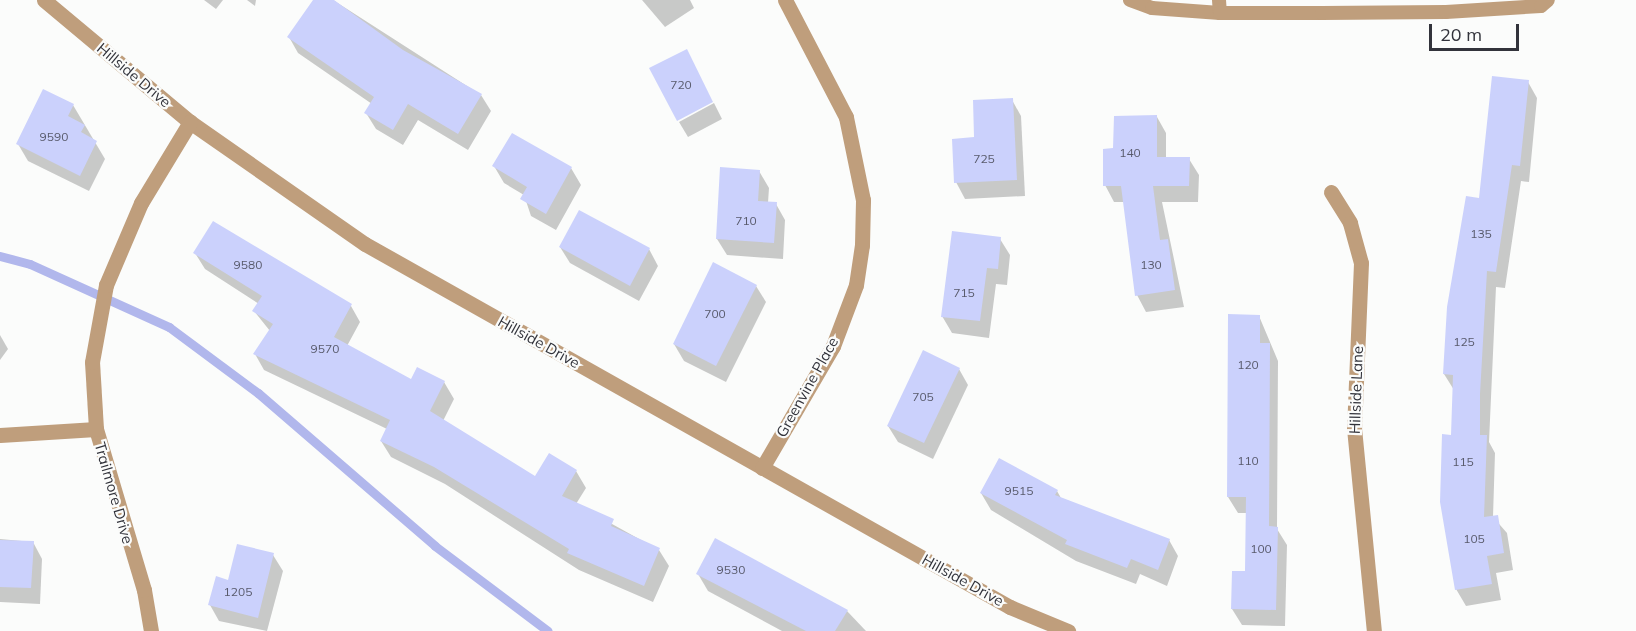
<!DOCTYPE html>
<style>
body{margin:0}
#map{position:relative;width:1636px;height:631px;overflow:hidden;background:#fbfcfb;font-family:Mulish,sans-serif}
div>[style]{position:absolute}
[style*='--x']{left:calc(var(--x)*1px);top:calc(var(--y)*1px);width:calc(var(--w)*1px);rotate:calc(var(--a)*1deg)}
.shadow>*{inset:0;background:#0003}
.stream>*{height:9px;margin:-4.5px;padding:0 4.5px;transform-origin:4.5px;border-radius:4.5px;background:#b1b7ec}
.building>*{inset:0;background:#cbd1fc}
.lane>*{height:14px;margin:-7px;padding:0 7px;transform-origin:7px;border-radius:7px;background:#bf9e7c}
.street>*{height:15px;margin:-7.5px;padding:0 7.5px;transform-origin:7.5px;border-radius:7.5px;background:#bf9e7c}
span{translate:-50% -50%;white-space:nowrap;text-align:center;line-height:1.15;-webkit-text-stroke:4.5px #fbfcfb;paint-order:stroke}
.number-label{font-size:12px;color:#585a6b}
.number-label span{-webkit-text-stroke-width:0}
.street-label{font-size:15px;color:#32333b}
.scale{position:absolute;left:1429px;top:24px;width:90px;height:27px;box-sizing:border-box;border:3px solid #32333b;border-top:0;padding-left:8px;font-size:18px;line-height:21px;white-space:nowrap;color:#32333b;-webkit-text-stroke:4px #fbfcfb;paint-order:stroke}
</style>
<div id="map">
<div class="shadow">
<div style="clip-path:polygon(204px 0,223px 0,216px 9px)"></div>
<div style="clip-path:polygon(247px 0,256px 0,255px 6px)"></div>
<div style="clip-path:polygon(315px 0,333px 0,481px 95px,491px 111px,468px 150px,418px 120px,403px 145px,376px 129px,366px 113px,372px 104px,298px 53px,289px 37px)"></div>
<div style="clip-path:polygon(642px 0,690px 0,694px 8px,665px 27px)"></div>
<div style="clip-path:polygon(1528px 82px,1537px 98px,1529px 182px,1521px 181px,1505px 288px,1496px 287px,1489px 442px,1495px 453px,1493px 517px,1507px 533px,1513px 570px,1496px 573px,1501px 600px,1466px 606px,1456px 589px,1454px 390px,1444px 374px,1480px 199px)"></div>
<div style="clip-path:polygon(1012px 100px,1021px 116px,1025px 196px,965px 199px,956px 182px,976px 139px)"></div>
<div style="clip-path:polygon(714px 103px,722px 119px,688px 137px,679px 122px)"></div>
<div style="clip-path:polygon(73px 105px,105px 159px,89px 191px,28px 161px,18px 144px)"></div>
<div style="clip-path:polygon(1157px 117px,1166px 133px,1166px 159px,1189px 159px,1199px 175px,1198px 202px,1162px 202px,1184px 307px,1146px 312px,1137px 295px,1125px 202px,1114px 202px,1105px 185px,1115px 149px)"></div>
<div style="clip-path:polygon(494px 166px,571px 168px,581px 185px,556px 230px,531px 216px,524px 195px,504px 183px)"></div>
<div style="clip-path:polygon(759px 171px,769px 188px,768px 203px,776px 204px,785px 220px,783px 259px,727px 255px,717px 239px)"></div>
<div style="clip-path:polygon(1000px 239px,1010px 255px,1007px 285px,996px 284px,989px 338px,952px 333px,942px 316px)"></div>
<div style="clip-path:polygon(560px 247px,649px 249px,658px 266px,639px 301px,570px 263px)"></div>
<div style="clip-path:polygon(195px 253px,351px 306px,360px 322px,347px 346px,411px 381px,444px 382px,454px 399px,443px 421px,535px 478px,576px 471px,586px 488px,576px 504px,659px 550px,669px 566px,653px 602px,579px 570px,445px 484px,391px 457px,381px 441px,387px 429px,264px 370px,255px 354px,270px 331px,254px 311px,259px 304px,205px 269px)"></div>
<div style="clip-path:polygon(756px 286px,766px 302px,726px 382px,684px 361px,674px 344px)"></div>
<div style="clip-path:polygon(1259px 316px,1278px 361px,1277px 529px,1287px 545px,1285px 626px,1242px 625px,1232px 609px,1246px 572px,1247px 513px,1238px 513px,1228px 497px)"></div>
<div style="clip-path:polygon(0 335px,8px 349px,0 360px)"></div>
<div style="clip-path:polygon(959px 369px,968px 385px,933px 459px,898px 442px,888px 426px)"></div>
<div style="clip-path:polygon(1057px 491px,1061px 498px,1169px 540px,1178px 556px,1167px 586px,1140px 574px,1136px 584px,1076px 561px,991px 510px,981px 493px)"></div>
<div style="clip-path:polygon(0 539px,33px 542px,42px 559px,40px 604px,0 602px)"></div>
<div style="clip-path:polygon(273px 555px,283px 571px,267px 631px,219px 621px,210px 605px,229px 581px)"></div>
<div style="clip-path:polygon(698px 574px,847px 611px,866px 631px,782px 631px,708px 591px)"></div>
</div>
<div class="stream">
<div style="--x:0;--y:256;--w:31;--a:15"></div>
<div style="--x:30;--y:264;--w:153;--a:24.4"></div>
<div style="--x:169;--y:327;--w:111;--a:36.6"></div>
<div style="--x:258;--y:393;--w:234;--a:40.8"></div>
<div style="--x:435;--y:546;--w:141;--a:37"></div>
</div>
<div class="building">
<div style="clip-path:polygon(313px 0,334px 0,403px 50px,482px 94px,458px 134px,408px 104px,393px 130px,364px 113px,374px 97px,287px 37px)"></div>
<div style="clip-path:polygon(687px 49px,713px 102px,677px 121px,649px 68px)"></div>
<div style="clip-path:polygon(1492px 76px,1529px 80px,1520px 166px,1512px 165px,1496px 272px,1487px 271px,1480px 394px,1480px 435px,1487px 435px,1484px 517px,1498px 515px,1504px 553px,1487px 556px,1492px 584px,1455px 590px,1440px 502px,1442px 434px,1451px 435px,1453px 375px,1443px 374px,1447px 307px,1466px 196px,1479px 198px)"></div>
<div style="clip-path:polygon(43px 89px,74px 104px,68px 116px,85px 125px,81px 132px,97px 141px,80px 176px,16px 144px)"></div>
<div style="clip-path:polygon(1013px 98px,1017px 180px,954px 183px,952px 139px,974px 137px,973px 100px)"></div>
<div style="clip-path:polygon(1157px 115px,1157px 157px,1190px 157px,1189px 186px,1153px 186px,1160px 240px,1168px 239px,1175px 290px,1135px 296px,1121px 186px,1103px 186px,1103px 149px,1113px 148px,1114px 116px)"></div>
<div style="clip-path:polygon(512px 133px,572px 167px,546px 214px,520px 199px,527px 187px,492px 166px)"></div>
<div style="clip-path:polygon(720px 167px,760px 170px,758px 201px,777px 202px,774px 243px,716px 239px)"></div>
<div style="clip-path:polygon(579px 210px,650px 248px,630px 286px,559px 247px)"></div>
<div style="clip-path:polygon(213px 221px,352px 304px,334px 337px,411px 379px,417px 367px,445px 381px,430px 411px,535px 476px,549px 453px,577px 470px,562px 496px,614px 519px,611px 526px,660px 548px,644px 586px,567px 553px,569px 549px,434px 467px,380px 441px,390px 420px,253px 354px,273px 324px,252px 311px,262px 296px,193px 253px)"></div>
<div style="clip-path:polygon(952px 231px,1001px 237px,998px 269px,987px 268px,980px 321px,941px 317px)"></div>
<div style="clip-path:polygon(713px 262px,757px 285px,716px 366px,673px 344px)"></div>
<div style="clip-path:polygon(1228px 314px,1260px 315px,1260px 343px,1270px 343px,1269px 526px,1278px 527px,1276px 610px,1231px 609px,1232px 571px,1245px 571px,1246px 497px,1227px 497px)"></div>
<div style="clip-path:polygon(923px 350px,960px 368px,924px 443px,887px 426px)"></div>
<div style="clip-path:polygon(999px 458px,1058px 490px,1055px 495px,1170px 539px,1158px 570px,1131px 559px,1127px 568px,1065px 544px,1067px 540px,980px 493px)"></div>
<div style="clip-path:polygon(715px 538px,848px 610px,835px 631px,806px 631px,696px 574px)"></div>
<div style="clip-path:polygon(0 540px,34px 541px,31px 588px,0 587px)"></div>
<div style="clip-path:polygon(237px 544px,274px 553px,258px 618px,208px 605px,216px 576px,228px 580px)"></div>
</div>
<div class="lane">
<div style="--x:1130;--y:0;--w:23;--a:20"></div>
<div style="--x:1152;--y:8;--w:68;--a:4.2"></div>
<div style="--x:1219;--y:0;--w:13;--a:86"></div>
<div style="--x:1220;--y:13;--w:102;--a:0"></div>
<div style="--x:1322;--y:13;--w:124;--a:-0.5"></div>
<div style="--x:1446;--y:12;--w:95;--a:-3.6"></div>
<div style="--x:1541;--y:6;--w:9;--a:-41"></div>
</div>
<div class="street">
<div style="--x:44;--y:0;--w:190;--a:39.9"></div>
<div style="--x:190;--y:122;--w:213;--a:34.9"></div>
<div style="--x:365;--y:244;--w:740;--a:29.37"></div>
<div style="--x:1010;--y:607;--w:63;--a:22.5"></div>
<div style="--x:1331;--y:192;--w:36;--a:58"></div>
<div style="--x:1350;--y:223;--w:41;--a:74.6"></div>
<div style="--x:1361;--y:263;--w:165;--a:92.4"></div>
<div style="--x:1354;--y:428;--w:204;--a:84.4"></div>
<div style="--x:0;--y:435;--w:96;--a:-3.6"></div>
<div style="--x:762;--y:468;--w:141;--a:-59.8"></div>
<div style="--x:833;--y:346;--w:65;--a:-69.3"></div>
<div style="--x:856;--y:285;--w:40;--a:-81.5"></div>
<div style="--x:862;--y:245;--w:45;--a:-88.7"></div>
<div style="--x:863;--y:200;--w:85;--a:-101.6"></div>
<div style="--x:846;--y:117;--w:132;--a:-117.5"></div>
<div style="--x:151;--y:631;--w:42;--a:-99.7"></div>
<div style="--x:144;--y:590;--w:168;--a:-106.6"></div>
<div style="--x:96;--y:429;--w:67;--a:-93.4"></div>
<div style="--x:92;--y:362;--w:78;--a:-79.7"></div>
<div style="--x:106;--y:285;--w:89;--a:-66.9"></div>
<div style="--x:141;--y:203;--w:95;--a:-58.8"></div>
</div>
<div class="number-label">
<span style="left:681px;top:85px">720</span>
<span style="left:54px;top:137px">9590</span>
<span style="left:1130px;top:153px">140</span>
<span style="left:984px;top:159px">725</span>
<span style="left:746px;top:221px">710</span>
<span style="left:1481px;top:234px">135</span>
<span style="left:248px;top:265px">9580</span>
<span style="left:1151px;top:265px">130</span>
<span style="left:964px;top:293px">715</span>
<span style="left:715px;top:314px">700</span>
<span style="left:1464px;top:342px">125</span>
<span style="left:325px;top:349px">9570</span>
<span style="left:1248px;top:365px">120</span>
<span style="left:923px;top:397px">705</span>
<span style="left:1248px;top:461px">110</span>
<span style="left:1463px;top:462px">115</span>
<span style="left:1019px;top:491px">9515</span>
<span style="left:1474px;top:539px">105</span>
<span style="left:1261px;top:549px">100</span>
<span style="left:731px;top:570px">9530</span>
<span style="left:238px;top:592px">1205</span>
</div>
<div class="street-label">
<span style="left:134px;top:75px;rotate:40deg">Hillside Drive</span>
<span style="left:539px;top:342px;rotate:29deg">Hillside Drive</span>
<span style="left:807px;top:387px;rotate:-61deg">Greenvine Place</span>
<span style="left:1356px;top:390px;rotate:-88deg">Hillside Lane</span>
<span style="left:114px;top:493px;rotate:74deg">Trailmore Drive</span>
<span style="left:963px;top:580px;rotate:29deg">Hillside Drive</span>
</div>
<div class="scale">20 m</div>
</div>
